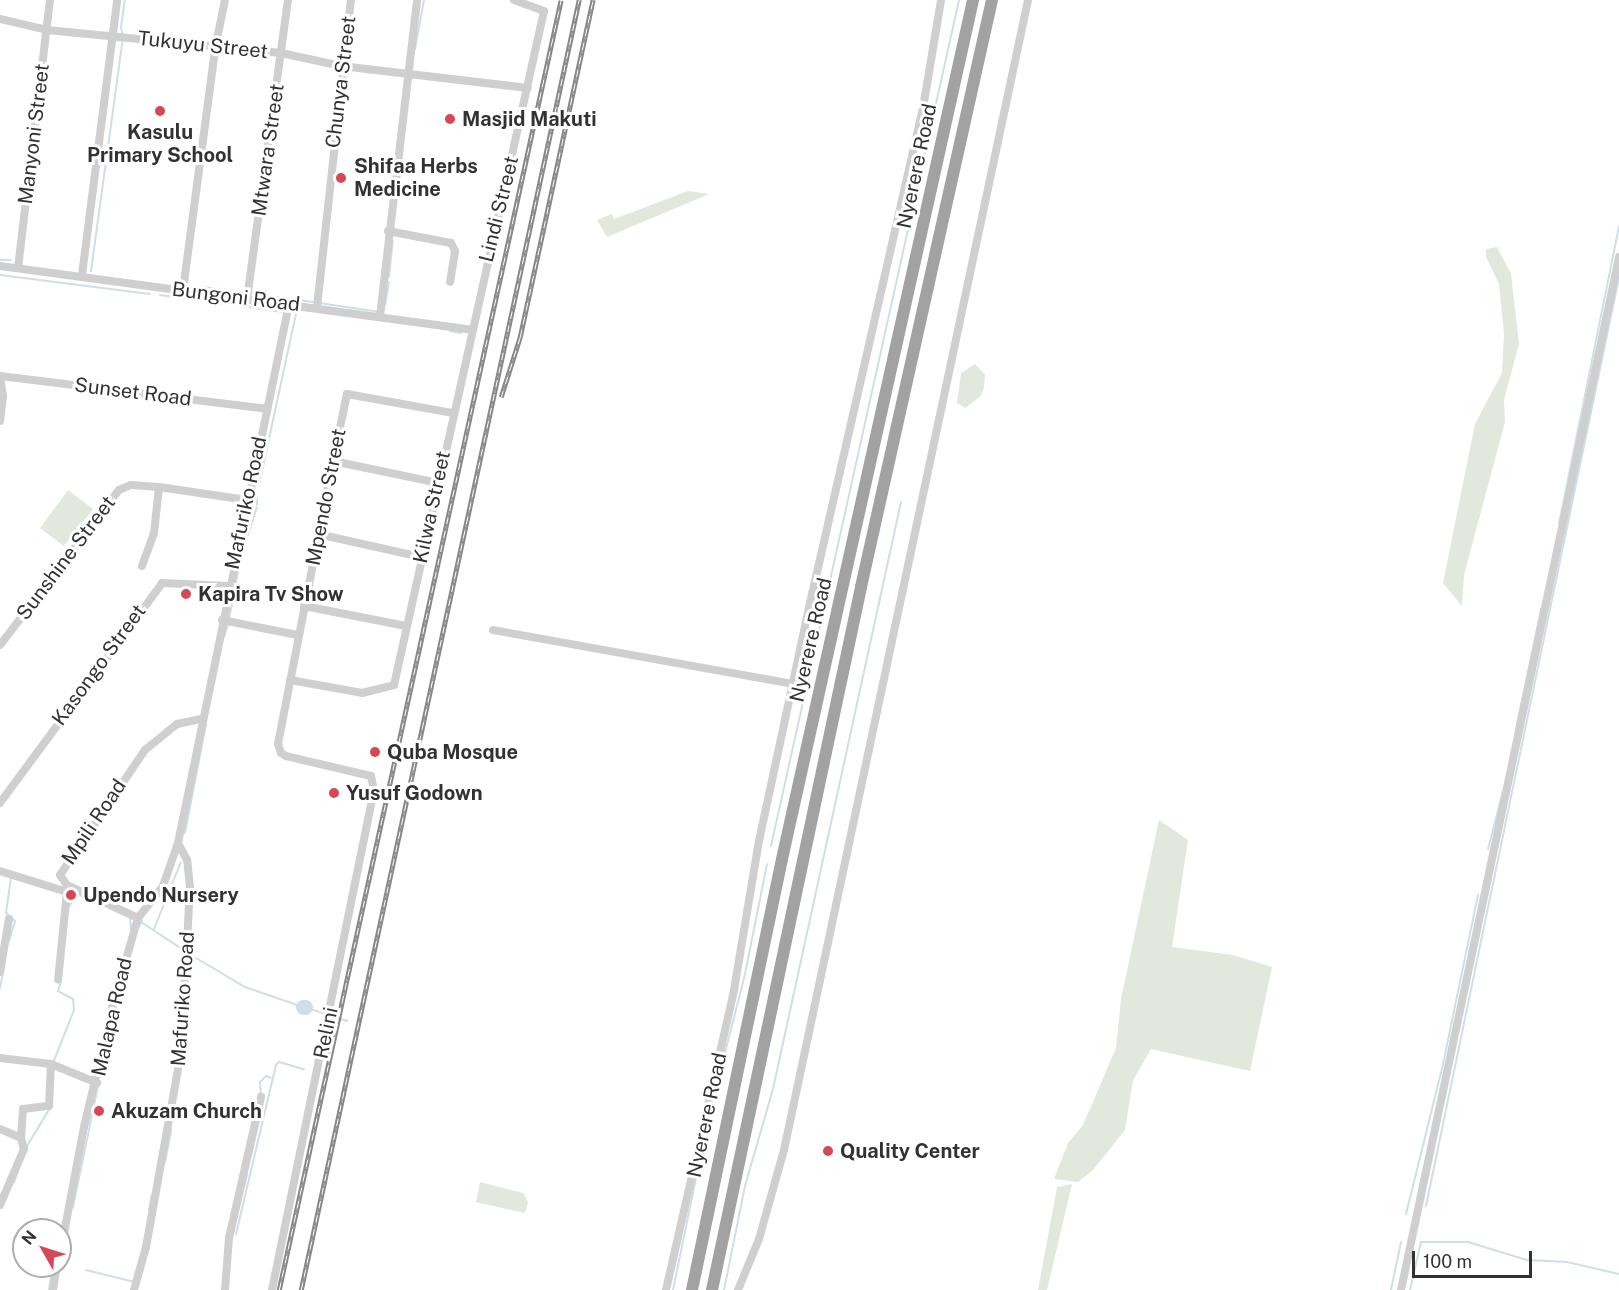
<!DOCTYPE html>
<style>
body{margin:0}
#map{position:relative;width:1619px;height:1290px;overflow:hidden;background:#fff;font-family:"Public Sans",sans-serif}
div>[style]{position:absolute}
[style*='--x']{left:calc(var(--x)*1px);top:calc(var(--y)*1px);width:calc(var(--w)*1px);rotate:calc(var(--a)*1deg)}
.green>*{inset:0;background:#e2e8dc}
.stream>*{height:2px;margin:-1px;padding:0 1px;transform-origin:1px;border-radius:1px;background:#cedfe8}
.river>*{height:15px;margin:-7.5px;padding:0 7.5px;transform-origin:7.5px;border-radius:7.5px;background:#cedfe8}
.minor>*{height:8px;margin:-4px;padding:0 4px;transform-origin:4px;border-radius:4px;background:#cfcfcf}
.trunk>*{height:12px;margin:-6px;padding:0 6px;transform-origin:6px;border-radius:6px;background:#a2a2a2}
.rail>*{height:4.5px;margin-top:-2.25px;transform-origin:0;background:repeating-linear-gradient(90deg,#fff 0 7px,#878787 0 14px);box-sizing:border-box;border-block:2px solid #878787}
.dots>*{width:16px;height:16px;translate:-50% -50%;box-sizing:border-box;border:3px solid #fff;border-radius:50%}
span{translate:-50% -50%;white-space:nowrap;text-align:center;line-height:1.15;-webkit-text-stroke:6px #fff;paint-order:stroke}
.street-label{font-size:20px;color:#323232}
.poi-label{font-size:20px;color:#323232;font-weight:700}
.left{translate:0 -50%;text-align:left}
.north{position:absolute;left:12px;top:1218px;width:60px;height:60px;box-sizing:border-box;background:#fff;border:2px solid #adadad;border-radius:50%;rotate:309deg;font-size:16px;font-weight:700;line-height:24px;text-align:center;color:#323232}
.north::after{content:'';display:block;margin:auto;width:21px;height:27px;background:#d54956;clip-path:polygon(50% 0,100% 100%,50% 72%,0 100%)}
.scale{position:absolute;left:1412px;top:1251px;width:120px;height:27px;box-sizing:border-box;border:3px solid #323232;border-top:0;padding-left:8px;font-size:18px;line-height:21px;white-space:nowrap;color:#323232;-webkit-text-stroke:4px #fff;paint-order:stroke}
</style>
<div id="map">
<div class="green">
<div style="clip-path:polygon(688px 191px,709px 194px,607px 237px,597px 220px,612px 214px,614px 219px)"></div>
<div style="clip-path:polygon(1497px 247px,1511px 274px,1519px 344px,1504px 400px,1505px 422px,1464px 575px,1462px 606px,1443px 583px,1475px 424px,1502px 373px,1504px 333px,1499px 284px,1486px 257px,1486px 249px)"></div>
<div style="clip-path:polygon(975px 364px,985px 375px,984px 387px,981px 396px,965px 408px,957px 403px,961px 373px)"></div>
<div style="clip-path:polygon(68px 490px,93px 509px,64px 546px,40px 528px)"></div>
<div style="clip-path:polygon(1159px 820px,1188px 840px,1172px 947px,1233px 955px,1272px 967px,1250px 1071px,1151px 1049px,1133px 1080px,1125px 1130px,1093px 1170px,1078px 1182px,1054px 1179px,1068px 1143px,1083px 1125px,1116px 1048px,1121px 999px)"></div>
<div style="clip-path:polygon(480px 1182px,523px 1193px,528px 1202px,525px 1213px,476px 1202px)"></div>
<div style="clip-path:polygon(1072px 1184px,1047px 1290px,1038px 1290px,1057px 1187px)"></div>
</div>
<div class="stream">
<div style="--x:415;--y:49;--w:50;--a:-79.6"></div>
<div style="--x:0;--y:260;--w:11;--a:0"></div>
<div style="--x:91;--y:271;--w:236;--a:-82.2"></div>
<div style="--x:123;--y:37;--w:10;--a:-101"></div>
<div style="--x:121;--y:27;--w:27;--a:-82"></div>
<div style="--x:0;--y:275;--w:151;--a:7.2"></div>
<div style="--x:389;--y:277;--w:36;--a:-84"></div>
<div style="--x:203;--y:287;--w:42;--a:6.8"></div>
<div style="--x:251;--y:293;--w:129;--a:8.4"></div>
<div style="--x:160;--y:295;--w:125;--a:7.8"></div>
<div style="--x:385;--y:305;--w:23;--a:-80"></div>
<div style="--x:450;--y:331;--w:11;--a:10"></div>
<div style="--x:259;--y:485;--w:180;--a:-77.8"></div>
<div style="--x:257;--y:493;--w:12;--a:90"></div>
<div style="--x:1559;--y:524;--w:304;--a:-78.6"></div>
<div style="--x:241;--y:557;--w:52;--a:-72.3"></div>
<div style="--x:229;--y:619;--w:48;--a:-79.2"></div>
<div style="--x:224;--y:637;--w:13;--a:-72"></div>
<div style="--x:1516;--y:729;--w:123;--a:-78.2"></div>
<div style="--x:185;--y:833;--w:111;--a:-79.1"></div>
<div style="--x:771;--y:846;--w:867;--a:-77.47"></div>
<div style="--x:1488;--y:849;--w:60;--a:-75.5"></div>
<div style="--x:70;--y:892;--w:18;--a:19"></div>
<div style="--x:69;--y:907;--w:16;--a:-63"></div>
<div style="--x:130;--y:918;--w:12;--a:85"></div>
<div style="--x:141;--y:922;--w:53;--a:33.4"></div>
<div style="--x:139;--y:927;--w:7;--a:-63"></div>
<div style="--x:154;--y:929;--w:72;--a:-68.1"></div>
<div style="--x:9;--y:941;--w:21;--a:-73"></div>
<div style="--x:15;--y:921;--w:12;--a:-138"></div>
<div style="--x:6;--y:913;--w:37;--a:-82"></div>
<div style="--x:196;--y:958;--w:57;--a:30.6"></div>
<div style="--x:245;--y:987;--w:61;--a:19"></div>
<div style="--x:0;--y:988;--w:20;--a:-79"></div>
<div style="--x:305;--y:1007;--w:21;--a:19"></div>
<div style="--x:108;--y:1010;--w:23;--a:-72"></div>
<div style="--x:330;--y:1016;--w:18;--a:16"></div>
<div style="--x:176;--y:1060;--w:69;--a:-85.9"></div>
<div style="--x:53;--y:1063;--w:57;--a:-68.4"></div>
<div style="--x:74;--y:1010;--w:11;--a:-95"></div>
<div style="--x:73;--y:999;--w:17;--a:-152"></div>
<div style="--x:58;--y:991;--w:10;--a:-73"></div>
<div style="--x:716;--y:1088;--w:118;--a:-75.7"></div>
<div style="--x:745;--y:974;--w:112;--a:-78.7"></div>
<div style="--x:261;--y:1094;--w:12;--a:-95"></div>
<div style="--x:260;--y:1082;--w:8;--a:-45"></div>
<div style="--x:266;--y:1076;--w:5;--a:22"></div>
<div style="--x:27;--y:1146;--w:44;--a:-58.8"></div>
<div style="--x:251;--y:1155;--w:48;--a:-76.8"></div>
<div style="--x:165;--y:1162;--w:33;--a:-79"></div>
<div style="--x:14;--y:1182;--w:15;--a:-70"></div>
<div style="--x:244;--y:1187;--w:12;--a:-76"></div>
<div style="--x:1426;--y:1206;--w:949;--a:-78.26"></div>
<div style="--x:73;--y:1207;--w:124;--a:-78.3"></div>
<div style="--x:149;--y:1210;--w:15;--a:-79"></div>
<div style="--x:1406;--y:1214;--w:154;--a:-76.1"></div>
<div style="--x:1443;--y:1064;--w:173;--a:-78.3"></div>
<div style="--x:236;--y:1234;--w:174;--a:-76.7"></div>
<div style="--x:276;--y:1065;--w:4;--a:-45"></div>
<div style="--x:279;--y:1062;--w:26;--a:16"></div>
<div style="--x:86;--y:1270;--w:50;--a:13.8"></div>
<div style="--x:49;--y:1290;--w:24;--a:-81"></div>
<div style="--x:673;--y:1290;--w:135;--a:-78.4"></div>
<div style="--x:724;--y:1290;--w:106;--a:-78.6"></div>
<div style="--x:745;--y:1186;--w:101;--a:-73.9"></div>
<div style="--x:773;--y:1089;--w:601;--a:-77.7"></div>
<div style="--x:1391;--y:1290;--w:49;--a:-78.2"></div>
<div style="--x:1410;--y:1290;--w:49;--a:-77.1"></div>
<div style="--x:1421;--y:1242;--w:47;--a:0"></div>
<div style="--x:1468;--y:1242;--w:62;--a:17"></div>
<div style="--x:1527;--y:1260;--w:40;--a:2.9"></div>
<div style="--x:1567;--y:1262;--w:53;--a:13"></div>
</div>
<div class="river">
<div style="--x:303;--y:1007;--w:2;--a:0"></div>
</div>
<div class="minor">
<div style="--x:0;--y:19;--w:48;--a:13.2"></div>
<div style="--x:47;--y:30;--w:235;--a:5.6"></div>
<div style="--x:281;--y:53;--w:61;--a:12.2"></div>
<div style="--x:341;--y:66;--w:188;--a:6.7"></div>
<div style="--x:388;--y:231;--w:64;--a:10.8"></div>
<div style="--x:451;--y:243;--w:9;--a:63"></div>
<div style="--x:455;--y:251;--w:31;--a:99"></div>
<div style="--x:0;--y:266;--w:476;--a:7.7"></div>
<div style="--x:18;--y:268;--w:270;--a:-83.2"></div>
<div style="--x:82;--y:275;--w:277;--a:-82.7"></div>
<div style="--x:183;--y:290;--w:243;--a:-82.4"></div>
<div style="--x:215;--y:49;--w:50;--a:-78.5"></div>
<div style="--x:247;--y:299;--w:302;--a:-82.2"></div>
<div style="--x:317;--y:307;--w:309;--a:-83.7"></div>
<div style="--x:380;--y:316;--w:318;--a:-83.3"></div>
<div style="--x:0;--y:376;--w:269;--a:7"></div>
<div style="--x:0;--y:421;--w:25;--a:-83"></div>
<div style="--x:3;--y:396;--w:20;--a:-99"></div>
<div style="--x:333;--y:461;--w:107;--a:11.8"></div>
<div style="--x:318;--y:534;--w:106;--a:12.6"></div>
<div style="--x:142;--y:566;--w:35;--a:-70"></div>
<div style="--x:154;--y:533;--w:46;--a:-83.8"></div>
<div style="--x:304;--y:606;--w:104;--a:11.1"></div>
<div style="--x:222;--y:620;--w:77;--a:11.2"></div>
<div style="--x:493;--y:630;--w:306;--a:10.2"></div>
<div style="--x:0;--y:645;--w:195;--a:-52.5"></div>
<div style="--x:119;--y:490;--w:13;--a:-23"></div>
<div style="--x:131;--y:485;--w:28;--a:4"></div>
<div style="--x:159;--y:487;--w:89;--a:8.4"></div>
<div style="--x:290;--y:680;--w:73;--a:10.2"></div>
<div style="--x:362;--y:693;--w:33;--a:-14"></div>
<div style="--x:394;--y:685;--w:690;--a:-77.45"></div>
<div style="--x:544;--y:11;--w:32;--a:-160"></div>
<div style="--x:0;--y:803;--w:273;--a:-53.6"></div>
<div style="--x:162;--y:583;--w:66;--a:2.6"></div>
<div style="--x:0;--y:871;--w:70;--a:17.4"></div>
<div style="--x:67;--y:892;--w:88;--a:95.8"></div>
<div style="--x:138;--y:918;--w:78;--a:-155.1"></div>
<div style="--x:67;--y:885;--w:12;--a:-125"></div>
<div style="--x:60;--y:875;--w:151;--a:-55.8"></div>
<div style="--x:145;--y:750;--w:41;--a:-39.1"></div>
<div style="--x:177;--y:724;--w:25;--a:-12"></div>
<div style="--x:0;--y:972;--w:54;--a:-80.4"></div>
<div style="--x:0;--y:1058;--w:51;--a:6.7"></div>
<div style="--x:51;--y:1064;--w:50;--a:22.4"></div>
<div style="--x:0;--y:1129;--w:23;--a:23"></div>
<div style="--x:21;--y:1138;--w:11;--a:75"></div>
<div style="--x:24;--y:1149;--w:61;--a:113.2"></div>
<div style="--x:21;--y:1138;--w:29;--a:-86"></div>
<div style="--x:23;--y:1109;--w:26;--a:-7"></div>
<div style="--x:49;--y:1106;--w:42;--a:-87.3"></div>
<div style="--x:60;--y:1255;--w:130;--a:-79.4"></div>
<div style="--x:84;--y:1127;--w:130;--a:-76.6"></div>
<div style="--x:114;--y:1001;--w:86;--a:-73.9"></div>
<div style="--x:138;--y:918;--w:41;--a:-52"></div>
<div style="--x:163;--y:886;--w:46;--a:-70.8"></div>
<div style="--x:178;--y:843;--w:550;--a:-78.36"></div>
<div style="--x:53;--y:1290;--w:24;--a:-81"></div>
<div style="--x:134;--y:1290;--w:45;--a:-74.4"></div>
<div style="--x:146;--y:1247;--w:197;--a:-79.8"></div>
<div style="--x:181;--y:1053;--w:166;--a:-86.9"></div>
<div style="--x:190;--y:887;--w:27;--a:-96"></div>
<div style="--x:187;--y:860;--w:19;--a:-118"></div>
<div style="--x:225;--y:1290;--w:52;--a:-85.6"></div>
<div style="--x:229;--y:1238;--w:145;--a:-77.2"></div>
<div style="--x:272;--y:1290;--w:510;--a:-78.47"></div>
<div style="--x:374;--y:790;--w:14;--a:-102"></div>
<div style="--x:371;--y:776;--w:87;--a:-166.8"></div>
<div style="--x:286;--y:756;--w:6;--a:-149"></div>
<div style="--x:281;--y:753;--w:9;--a:-108"></div>
<div style="--x:278;--y:744;--w:253;--a:-79"></div>
<div style="--x:326;--y:496;--w:104;--a:-78.4"></div>
<div style="--x:347;--y:394;--w:108;--a:10.2"></div>
<div style="--x:666;--y:1290;--w:308;--a:-77.2"></div>
<div style="--x:734;--y:990;--w:151;--a:-80.5"></div>
<div style="--x:759;--y:841;--w:243;--a:-77.9"></div>
<div style="--x:810;--y:603;--w:508;--a:-77.14"></div>
<div style="--x:923;--y:108;--w:109;--a:-80.5"></div>
<div style="--x:738;--y:1290;--w:55;--a:-67.6"></div>
<div style="--x:759;--y:1239;--w:92;--a:-74.3"></div>
<div style="--x:784;--y:1150;--w:1176;--a:-78.02"></div>
<div style="--x:1401;--y:1290;--w:1056;--a:-78.08"></div>
</div>
<div class="trunk">
<div style="--x:692;--y:1290;--w:440;--a:-78.2"></div>
<div style="--x:782;--y:859;--w:880;--a:-77.46"></div>
<div style="--x:712;--y:1290;--w:719;--a:-78.03"></div>
<div style="--x:861;--y:587;--w:601;--a:-77.42"></div>
</div>
<div class="rail">
<div style="--x:501;--y:397;--w:63;--a:-72.4"></div>
<div style="--x:520;--y:337;--w:345;--a:-77.8"></div>
<div style="--x:279;--y:1290;--w:1320;--a:-77.67"></div>
<div style="--x:301;--y:1290;--w:1320;--a:-77.84"></div>
</div>
<div class="dots">
<div style="left:160px;top:111px;background:#d54956"></div>
<div style="left:450px;top:119px;background:#d54956"></div>
<div style="left:341px;top:178px;background:#d54956"></div>
<div style="left:186px;top:594px;background:#d54956"></div>
<div style="left:375px;top:752px;background:#d54956"></div>
<div style="left:334px;top:793px;background:#d54956"></div>
<div style="left:71px;top:895px;background:#d54956"></div>
<div style="left:99px;top:1111px;background:#d54956"></div>
<div style="left:828px;top:1151px;background:#d54956"></div>
</div>
<div class="street-label">
<span style="left:203px;top:45px;rotate:6deg">Tukuyu Street</span>
<span style="left:341px;top:82px;rotate:-83deg">Chunya Street</span>
<span style="left:34px;top:134px;rotate:-83deg">Manyoni Street</span>
<span style="left:268px;top:150px;rotate:-82deg">Mtwara Street</span>
<span style="left:917px;top:166px;rotate:-78deg">Nyerere Road</span>
<span style="left:499px;top:209px;rotate:-76deg">Lindi Street</span>
<span style="left:236px;top:297px;rotate:7deg">Bungoni Road</span>
<span style="left:133px;top:392px;rotate:7deg">Sunset Road</span>
<span style="left:326px;top:497px;rotate:-79deg">Mpendo Street</span>
<span style="left:246px;top:503px;rotate:-78deg">Mafuriko Road</span>
<span style="left:432px;top:507px;rotate:-78deg">Kilwa Street</span>
<span style="left:66px;top:558px;rotate:-53deg">Sunshine Street</span>
<span style="left:811px;top:640px;rotate:-77deg">Nyerere Road</span>
<span style="left:99px;top:665px;rotate:-54deg">Kasongo Street</span>
<span style="left:94px;top:822px;rotate:-56deg">Mpili Road</span>
<span style="left:183px;top:999px;rotate:-86deg">Mafuriko Road</span>
<span style="left:112px;top:1017px;rotate:-77deg">Malapa Road</span>
<span style="left:326px;top:1033px;rotate:-78deg">Relini</span>
<span style="left:707px;top:1115px;rotate:-78deg">Nyerere Road</span>
</div>
<div class="poi-label">
<span class="left" style="left:462px;top:119px">Masjid Makuti</span>
<span style="left:160px;top:144px">Kasulu<br>Primary School</span>
<span class="left" style="left:354px;top:178px">Shifaa Herbs<br>Medicine</span>
<span class="left" style="left:198px;top:594px">Kapira Tv Show</span>
<span class="left" style="left:387px;top:752px">Quba Mosque</span>
<span class="left" style="left:346px;top:793px">Yusuf Godown</span>
<span class="left" style="left:83px;top:895px">Upendo Nursery</span>
<span class="left" style="left:111px;top:1111px">Akuzam Church</span>
<span class="left" style="left:840px;top:1151px">Quality Center</span>
</div>
<div class="north">N</div>
<div class="scale">100 m</div>
</div>
